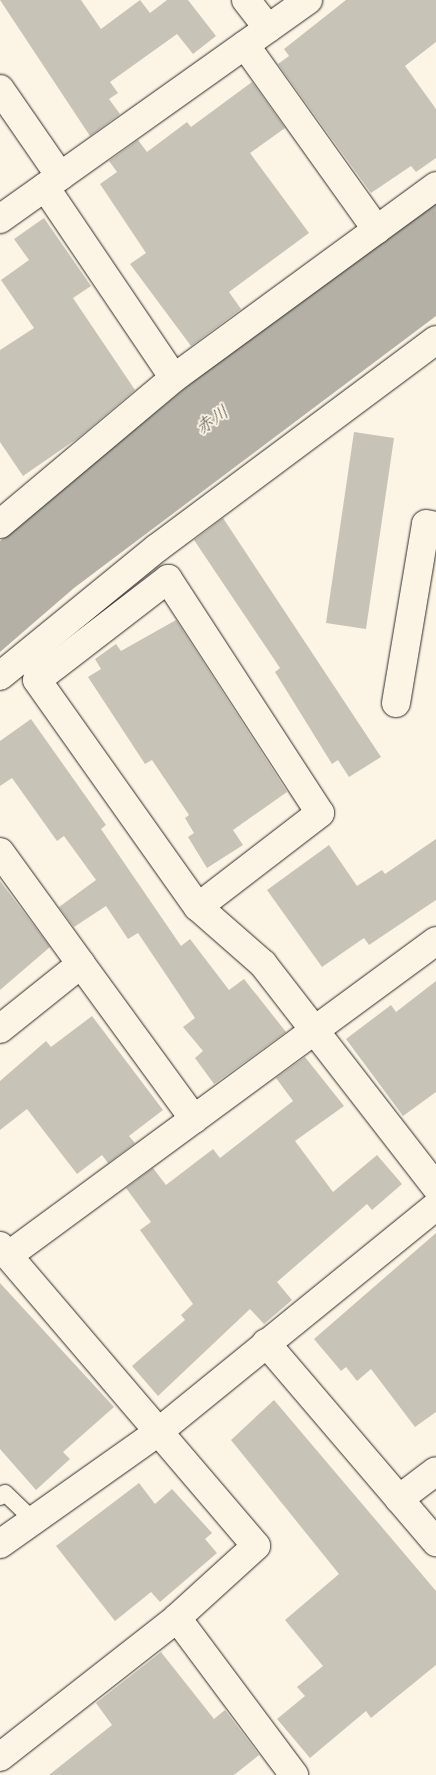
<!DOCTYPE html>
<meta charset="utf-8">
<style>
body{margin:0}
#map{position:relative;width:436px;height:1775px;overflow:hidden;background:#fcf5e5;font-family:"Patrick Hand","Klee One",sans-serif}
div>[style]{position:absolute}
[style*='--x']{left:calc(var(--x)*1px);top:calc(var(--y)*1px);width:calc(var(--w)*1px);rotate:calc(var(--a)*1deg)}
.water>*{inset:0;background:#b4b0a5}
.building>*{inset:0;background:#c8c3b7}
.roads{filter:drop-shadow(0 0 1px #2b2b2b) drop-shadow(0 0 1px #2b2b2b)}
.lane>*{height:16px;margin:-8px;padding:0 8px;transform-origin:8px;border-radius:8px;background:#fcf5e5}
.street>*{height:28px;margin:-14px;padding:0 14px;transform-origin:14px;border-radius:14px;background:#fcf5e5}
span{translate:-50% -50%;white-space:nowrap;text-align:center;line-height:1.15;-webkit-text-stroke:4px #fcf5e5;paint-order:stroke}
.water-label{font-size:18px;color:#545350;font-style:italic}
</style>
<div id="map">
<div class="water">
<div style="clip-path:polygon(436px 200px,436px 316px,74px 588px,0 652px,0 541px,191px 383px)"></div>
</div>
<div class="building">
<div style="clip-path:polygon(0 0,81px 0,101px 29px,140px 0,150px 13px,167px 0,188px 0,216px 36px,193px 54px,177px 34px,110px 82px,118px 93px,109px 99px,120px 114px,90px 136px)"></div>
<div style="clip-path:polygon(346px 0,436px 0,436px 42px,405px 66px,436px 109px,436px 158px,416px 172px,411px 166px,371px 193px,278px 64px,289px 56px,284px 49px)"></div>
<div style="clip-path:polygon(252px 82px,285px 128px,250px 153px,309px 233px,229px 292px,241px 309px,191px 346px,130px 264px,146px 253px,100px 184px,117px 172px,109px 161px,138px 140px,147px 152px,187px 122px,191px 127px)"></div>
<div style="clip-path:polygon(44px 218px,91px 286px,73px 298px,135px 390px,78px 438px,23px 476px,0 442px,0 350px,34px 328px,1px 280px,29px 260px,14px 239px)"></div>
<div style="clip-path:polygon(354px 432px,394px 438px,366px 629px,326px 623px)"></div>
<div style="clip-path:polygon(223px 518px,381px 757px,349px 777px,338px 760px,332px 764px,275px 672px,280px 668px,194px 540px)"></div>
<div style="clip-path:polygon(176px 620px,287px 792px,233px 830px,243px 845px,207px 868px,188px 837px,194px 833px,185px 818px,189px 815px,152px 760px,145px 764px,88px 677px,101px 669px,95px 659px,116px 644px,121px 651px)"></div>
<div style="clip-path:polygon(31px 719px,106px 825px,101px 829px,181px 946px,190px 939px,229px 990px,244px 979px,286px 1032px,214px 1084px,195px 1058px,203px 1051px,183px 1027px,195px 1018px,138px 933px,128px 939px,106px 906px,74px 927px,59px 907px,96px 880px,64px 836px,57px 841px,12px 778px,0 786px,0 741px)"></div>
<div style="clip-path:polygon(436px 839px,436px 900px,369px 945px,364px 938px,322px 967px,267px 890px,329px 845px,357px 886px,382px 870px,385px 874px)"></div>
<div style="clip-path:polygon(0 881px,50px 947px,0 990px)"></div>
<div style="clip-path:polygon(436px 981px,436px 1092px,403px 1116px,346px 1039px,391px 1005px,396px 1012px)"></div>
<div style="clip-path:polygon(92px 1016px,163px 1110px,129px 1136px,135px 1143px,108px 1163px,102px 1155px,77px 1174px,27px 1109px,0 1130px,0 1081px,46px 1041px,51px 1047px)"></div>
<div style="clip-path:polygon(305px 1057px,344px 1106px,295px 1141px,333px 1192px,377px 1155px,402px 1184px,372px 1210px,367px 1204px,277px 1282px,292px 1300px,264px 1324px,250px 1309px,158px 1396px,132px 1366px,185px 1320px,181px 1315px,193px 1304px,140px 1230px,151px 1222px,126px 1188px,153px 1168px,166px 1185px,213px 1149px,220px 1158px,293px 1101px,276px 1078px)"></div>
<div style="clip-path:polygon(436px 1233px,436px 1412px,415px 1427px,371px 1369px,357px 1381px,346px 1367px,341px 1371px,314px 1339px)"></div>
<div style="clip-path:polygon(0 1283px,114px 1407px,63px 1452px,70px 1459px,36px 1490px,0 1449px)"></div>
<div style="clip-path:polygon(274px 1400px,436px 1591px,436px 1665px,371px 1718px,366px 1711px,310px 1758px,277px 1719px,305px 1696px,297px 1687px,323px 1666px,285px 1620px,339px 1574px,231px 1440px)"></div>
<div style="clip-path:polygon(139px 1483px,155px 1504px,172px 1489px,212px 1533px,205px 1539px,217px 1553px,160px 1602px,151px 1592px,115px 1621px,56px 1546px)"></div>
<div style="clip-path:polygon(161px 1652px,214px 1719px,225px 1710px,259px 1755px,234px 1775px,49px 1775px,112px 1725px,96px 1703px)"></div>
</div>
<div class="roads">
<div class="lane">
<div style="--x:0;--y:1497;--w:6;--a:-39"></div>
<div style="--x:5;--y:1493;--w:39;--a:44"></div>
</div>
<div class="street">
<div style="--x:246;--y:0;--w:36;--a:52"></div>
<div style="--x:245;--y:45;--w:227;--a:54.5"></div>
<div style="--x:0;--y:89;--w:106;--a:55.4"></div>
<div style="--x:45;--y:187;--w:230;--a:56"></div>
<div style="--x:0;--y:219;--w:378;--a:-35.4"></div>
<div style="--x:0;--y:524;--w:227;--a:-40"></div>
<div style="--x:174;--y:378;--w:325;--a:-36.2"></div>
<div style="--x:0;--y:676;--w:203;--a:-39.2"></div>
<div style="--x:157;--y:548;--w:348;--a:-36.7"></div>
<div style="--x:396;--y:703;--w:181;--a:-80.5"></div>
<div style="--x:426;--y:524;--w:10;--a:11"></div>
<div style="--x:0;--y:852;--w:138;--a:54.1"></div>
<div style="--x:81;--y:964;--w:104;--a:141.3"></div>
<div style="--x:198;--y:907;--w:154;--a:-37.6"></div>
<div style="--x:320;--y:813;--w:279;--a:-123"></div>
<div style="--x:168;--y:579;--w:165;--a:142.4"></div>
<div style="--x:37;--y:680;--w:278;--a:54.7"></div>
<div style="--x:198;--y:907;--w:86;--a:41.2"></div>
<div style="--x:263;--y:964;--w:282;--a:52.2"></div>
<div style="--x:81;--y:964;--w:192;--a:53.9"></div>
<div style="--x:0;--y:1246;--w:394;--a:49.5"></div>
<div style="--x:256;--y:1546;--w:107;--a:137.7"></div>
<div style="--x:177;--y:1618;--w:196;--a:53.3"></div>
<div style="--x:9;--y:1255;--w:530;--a:-36.33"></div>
<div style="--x:266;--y:1343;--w:262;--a:49.5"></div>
<div style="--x:399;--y:1499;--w:46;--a:-37.1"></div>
<div style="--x:0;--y:1544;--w:192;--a:-35.3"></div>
<div style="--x:157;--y:1433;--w:360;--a:-39.1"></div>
<div style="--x:0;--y:1757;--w:225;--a:-38.1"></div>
</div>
</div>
<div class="water-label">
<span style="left:212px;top:420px;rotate:-35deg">赤川</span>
</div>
</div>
